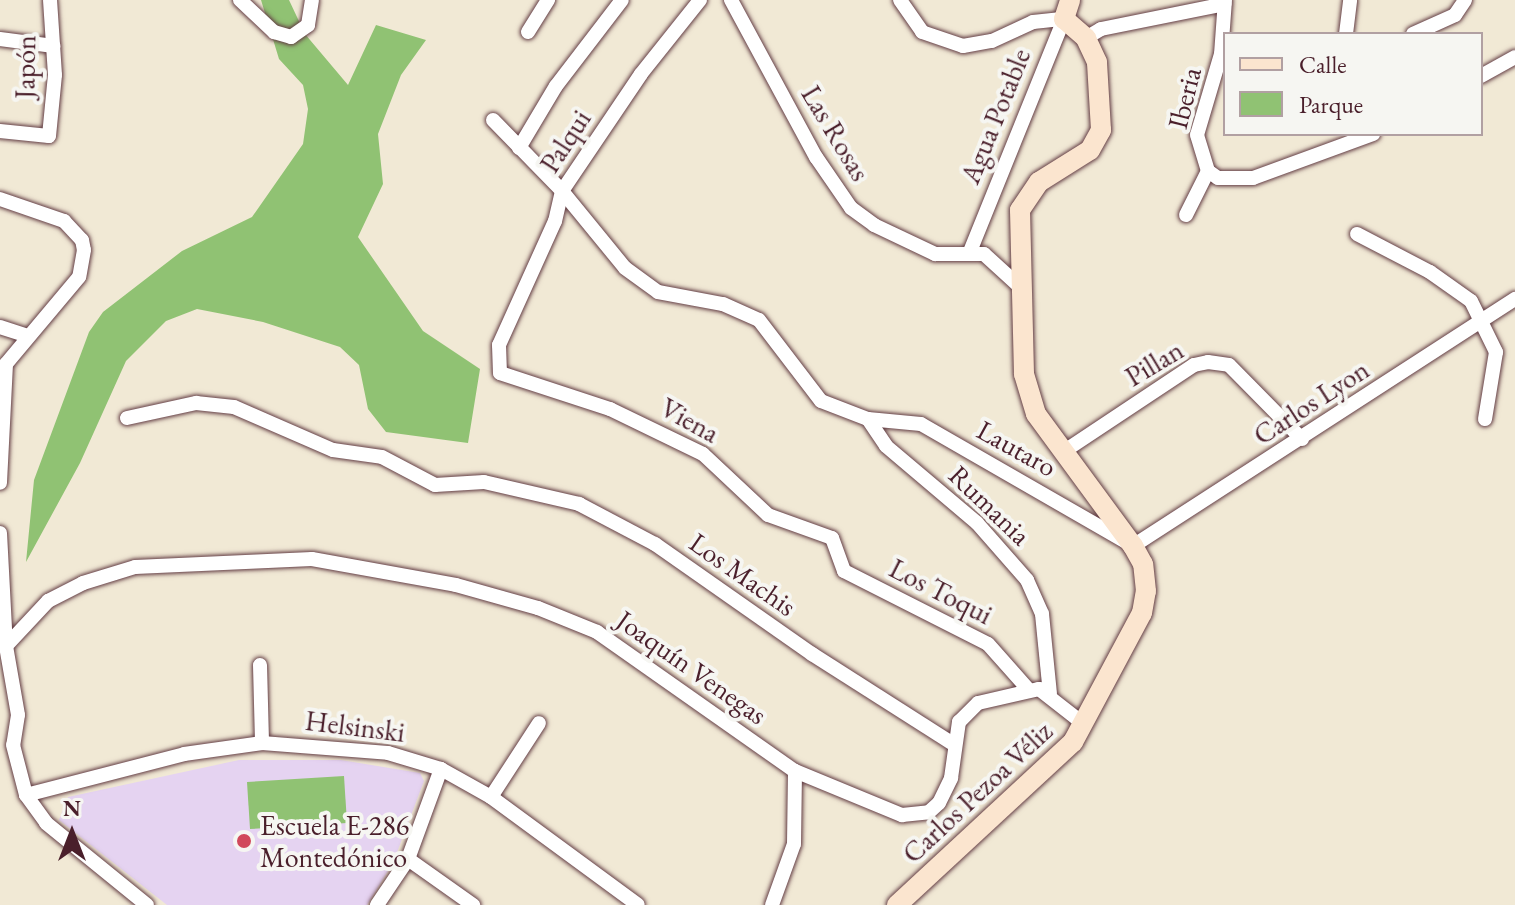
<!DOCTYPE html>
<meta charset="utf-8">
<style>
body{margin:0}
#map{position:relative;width:1515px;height:905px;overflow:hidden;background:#f1e9d5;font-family:"EB Garamond",serif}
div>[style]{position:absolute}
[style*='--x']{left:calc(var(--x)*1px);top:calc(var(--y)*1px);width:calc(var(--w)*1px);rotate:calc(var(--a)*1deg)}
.built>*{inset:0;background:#e5d3f1}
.green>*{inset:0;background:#90c273}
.roads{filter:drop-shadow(0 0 2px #633d44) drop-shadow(0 0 2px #633d44)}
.minor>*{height:14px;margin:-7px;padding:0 7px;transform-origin:7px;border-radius:7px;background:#fff}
.secondary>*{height:20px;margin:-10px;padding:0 10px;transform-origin:10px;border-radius:10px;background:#fbe5cf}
.dots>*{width:22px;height:22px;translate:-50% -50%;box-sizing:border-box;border:4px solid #f6f6f2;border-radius:50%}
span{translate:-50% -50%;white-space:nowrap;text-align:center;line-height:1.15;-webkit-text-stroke:8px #f6f6f2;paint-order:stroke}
.street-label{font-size:28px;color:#4a1f2b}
.poi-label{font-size:28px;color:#4a1f2b}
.left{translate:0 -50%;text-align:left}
.legend{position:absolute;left:1223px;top:32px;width:260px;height:104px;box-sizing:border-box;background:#f6f6f2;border:2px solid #b1a0a2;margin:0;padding:10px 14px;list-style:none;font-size:24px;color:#4a1f2b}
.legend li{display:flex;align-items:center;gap:16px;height:40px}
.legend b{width:40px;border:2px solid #b1a0a2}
.north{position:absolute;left:32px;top:793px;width:80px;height:80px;-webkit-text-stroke:6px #f6f6f2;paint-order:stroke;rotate:0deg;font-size:22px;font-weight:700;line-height:32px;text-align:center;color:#4a1f2b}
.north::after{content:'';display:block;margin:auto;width:28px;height:36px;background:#4a1f2b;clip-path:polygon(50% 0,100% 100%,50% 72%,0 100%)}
</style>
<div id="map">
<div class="built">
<div style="clip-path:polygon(239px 760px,341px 760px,420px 773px,424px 781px,393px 863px,367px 905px,167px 905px,59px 820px,68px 797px)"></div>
</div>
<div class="green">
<div style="clip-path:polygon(261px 0,289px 0,305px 34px,348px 85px,376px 25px,426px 40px,401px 75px,378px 134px,383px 184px,358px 237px,423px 331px,480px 369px,468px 443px,386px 432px,368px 409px,359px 365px,340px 347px,263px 322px,197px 309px,166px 321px,126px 361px,80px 463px,26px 562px,34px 480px,89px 332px,103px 312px,182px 251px,252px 217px,303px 144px,308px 109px,303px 85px,279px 59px)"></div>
<div style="clip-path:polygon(344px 776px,347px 823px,250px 829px,247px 782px)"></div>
</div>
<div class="roads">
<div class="minor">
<div style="--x:240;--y:0;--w:47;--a:43.3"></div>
<div style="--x:274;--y:32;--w:18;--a:16"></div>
<div style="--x:291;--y:37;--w:21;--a:-35"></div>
<div style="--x:308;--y:25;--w:25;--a:-81"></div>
<div style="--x:700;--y:0;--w:95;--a:128.6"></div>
<div style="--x:641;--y:74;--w:141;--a:124"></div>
<div style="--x:562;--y:191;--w:31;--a:103"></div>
<div style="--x:555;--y:221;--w:136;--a:114.3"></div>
<div style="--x:499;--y:345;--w:28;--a:88"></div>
<div style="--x:500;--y:373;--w:116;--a:18.1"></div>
<div style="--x:610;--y:409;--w:103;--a:25.8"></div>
<div style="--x:703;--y:454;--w:89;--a:43.2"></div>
<div style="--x:768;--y:515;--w:68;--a:19.8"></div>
<div style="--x:832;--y:538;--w:35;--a:70"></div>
<div style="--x:844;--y:571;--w:161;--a:26.9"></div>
<div style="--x:988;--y:644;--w:60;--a:48.4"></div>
<div style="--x:731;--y:0;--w:179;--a:61.6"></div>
<div style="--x:816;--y:157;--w:62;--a:55.5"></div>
<div style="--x:851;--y:208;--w:29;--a:36"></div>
<div style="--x:874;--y:225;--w:68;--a:25.4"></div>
<div style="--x:935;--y:254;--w:49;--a:0"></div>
<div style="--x:984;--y:254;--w:46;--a:42.4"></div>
<div style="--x:900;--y:0;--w:39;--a:55"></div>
<div style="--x:922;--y:32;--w:43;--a:18.9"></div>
<div style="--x:963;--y:46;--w:29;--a:-10"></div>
<div style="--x:992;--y:41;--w:45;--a:-24.9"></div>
<div style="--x:1033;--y:22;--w:31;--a:-6"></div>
<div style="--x:1064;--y:19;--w:251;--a:112"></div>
<div style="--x:1225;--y:0;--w:54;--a:94.2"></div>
<div style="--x:1221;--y:54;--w:84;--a:106.5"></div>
<div style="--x:1197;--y:135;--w:38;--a:73"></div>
<div style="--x:1208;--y:171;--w:12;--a:35"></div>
<div style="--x:1218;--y:178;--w:35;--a:0"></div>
<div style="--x:1253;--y:178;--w:128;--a:-20.1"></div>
<div style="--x:528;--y:32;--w:38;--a:-58"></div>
<div style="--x:1346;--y:34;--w:34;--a:-83"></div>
<div style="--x:1413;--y:34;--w:46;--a:-24.3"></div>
<div style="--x:1455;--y:15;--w:18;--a:-56"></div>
<div style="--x:1086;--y:38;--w:17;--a:-31"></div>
<div style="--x:1101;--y:29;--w:126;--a:-11.4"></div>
<div style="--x:0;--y:39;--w:54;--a:7.4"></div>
<div style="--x:1481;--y:76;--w:39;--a:-29"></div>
<div style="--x:493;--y:120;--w:99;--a:45.8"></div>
<div style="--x:562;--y:191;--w:99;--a:50.7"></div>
<div style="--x:625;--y:268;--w:41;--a:36"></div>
<div style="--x:658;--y:292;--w:66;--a:10.5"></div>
<div style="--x:723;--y:304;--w:39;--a:24"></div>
<div style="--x:759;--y:320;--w:102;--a:52.6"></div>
<div style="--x:821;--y:401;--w:50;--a:21"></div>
<div style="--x:868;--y:419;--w:53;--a:5.4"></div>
<div style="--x:921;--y:424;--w:245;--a:29.9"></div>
<div style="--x:1133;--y:546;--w:455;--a:-32.9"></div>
<div style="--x:0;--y:131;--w:49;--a:5.8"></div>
<div style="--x:49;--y:136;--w:61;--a:-84.4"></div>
<div style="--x:55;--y:75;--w:75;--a:-93.8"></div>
<div style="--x:519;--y:148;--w:72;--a:-59.2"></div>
<div style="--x:556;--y:86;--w:108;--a:-52.5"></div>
<div style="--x:0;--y:199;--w:68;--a:19"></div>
<div style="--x:64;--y:221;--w:26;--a:47"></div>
<div style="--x:82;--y:240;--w:10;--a:79"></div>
<div style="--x:84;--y:250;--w:27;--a:100"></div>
<div style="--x:79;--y:277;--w:114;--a:130"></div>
<div style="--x:6;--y:364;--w:119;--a:92.9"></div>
<div style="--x:1186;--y:215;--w:49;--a:-63.4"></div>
<div style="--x:1357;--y:234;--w:82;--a:27.5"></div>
<div style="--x:1430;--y:272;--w:50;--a:35.3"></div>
<div style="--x:1471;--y:301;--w:57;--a:63.9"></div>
<div style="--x:1496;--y:352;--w:68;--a:99.3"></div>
<div style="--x:0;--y:327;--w:29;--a:18"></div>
<div style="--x:127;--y:418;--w:71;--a:-12.3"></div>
<div style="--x:196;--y:403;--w:38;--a:6"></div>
<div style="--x:234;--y:407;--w:108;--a:23.5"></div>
<div style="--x:333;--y:450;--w:49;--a:8.1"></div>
<div style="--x:382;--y:457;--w:60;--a:27.8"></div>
<div style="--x:435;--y:485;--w:49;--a:-3.5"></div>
<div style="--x:484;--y:482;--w:98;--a:13"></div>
<div style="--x:579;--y:504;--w:86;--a:27.8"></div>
<div style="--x:655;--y:544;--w:192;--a:35"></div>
<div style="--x:812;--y:654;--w:169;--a:32.5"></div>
<div style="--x:868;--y:419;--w:32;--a:56"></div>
<div style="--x:886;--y:446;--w:119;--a:40.2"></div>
<div style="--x:977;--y:523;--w:76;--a:48.7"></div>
<div style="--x:1027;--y:580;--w:37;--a:66"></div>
<div style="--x:1042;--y:614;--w:80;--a:84.3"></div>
<div style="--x:1063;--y:452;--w:157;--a:-33.6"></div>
<div style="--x:1194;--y:365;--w:14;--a:-12"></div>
<div style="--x:1208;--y:362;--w:21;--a:8"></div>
<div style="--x:1229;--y:365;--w:104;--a:45.4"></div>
<div style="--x:0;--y:533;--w:113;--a:87"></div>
<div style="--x:6;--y:646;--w:70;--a:80.1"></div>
<div style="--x:18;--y:715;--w:30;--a:99"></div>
<div style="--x:13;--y:745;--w:52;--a:75.4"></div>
<div style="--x:26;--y:795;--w:34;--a:54"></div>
<div style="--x:46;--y:823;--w:130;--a:39.1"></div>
<div style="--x:6;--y:646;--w:62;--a:-47"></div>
<div style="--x:48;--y:601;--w:39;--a:-27"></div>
<div style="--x:83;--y:583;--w:54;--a:-17.1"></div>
<div style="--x:135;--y:567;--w:177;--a:-2.6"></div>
<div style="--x:312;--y:559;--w:146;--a:10.2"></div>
<div style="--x:456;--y:585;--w:85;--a:15.7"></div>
<div style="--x:538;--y:608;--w:64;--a:22.1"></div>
<div style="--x:597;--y:632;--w:242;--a:35.1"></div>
<div style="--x:795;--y:771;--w:116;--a:22.4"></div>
<div style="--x:902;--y:815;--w:27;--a:-6"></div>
<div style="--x:929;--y:812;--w:13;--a:-42"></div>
<div style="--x:939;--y:803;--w:28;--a:-64"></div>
<div style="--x:951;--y:778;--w:57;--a:-81.9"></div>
<div style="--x:959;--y:722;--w:27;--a:-45"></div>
<div style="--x:978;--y:703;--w:63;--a:-12.9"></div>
<div style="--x:1039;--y:689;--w:58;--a:38"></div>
<div style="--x:260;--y:665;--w:78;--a:88.5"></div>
<div style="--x:26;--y:795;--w:163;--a:-14.5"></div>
<div style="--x:184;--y:754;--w:79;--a:-8"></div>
<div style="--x:262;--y:743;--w:126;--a:4.5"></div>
<div style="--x:388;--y:753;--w:55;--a:16.8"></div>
<div style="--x:441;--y:769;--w:57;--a:29.2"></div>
<div style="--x:491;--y:797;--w:182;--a:36.3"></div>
<div style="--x:491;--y:797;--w:88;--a:-57"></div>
<div style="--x:408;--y:859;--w:80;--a:35.3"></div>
<div style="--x:377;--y:905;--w:55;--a:-56"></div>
<div style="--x:408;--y:859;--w:96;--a:-69.9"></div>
<div style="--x:772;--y:905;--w:65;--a:-70.2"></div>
<div style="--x:794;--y:844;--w:73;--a:-89.2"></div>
</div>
<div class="secondary">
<div style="--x:897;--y:905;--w:240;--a:-42.8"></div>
<div style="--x:1073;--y:742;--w:146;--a:-61.9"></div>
<div style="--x:1142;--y:613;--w:22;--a:-80"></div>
<div style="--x:1146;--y:591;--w:27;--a:-96"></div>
<div style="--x:1143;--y:564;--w:21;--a:-119"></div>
<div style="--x:1133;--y:546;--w:164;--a:-126.3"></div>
<div style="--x:1036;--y:414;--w:42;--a:-106.7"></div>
<div style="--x:1024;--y:374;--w:164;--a:-91.4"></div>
<div style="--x:1020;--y:210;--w:34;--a:-56"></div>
<div style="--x:1039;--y:182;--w:60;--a:-32.1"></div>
<div style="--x:1090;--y:150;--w:23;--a:-61"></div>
<div style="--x:1101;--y:130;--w:68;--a:-93.4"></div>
<div style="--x:1097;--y:62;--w:26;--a:-115"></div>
<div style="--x:1086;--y:38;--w:29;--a:-139"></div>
<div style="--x:1064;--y:19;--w:20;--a:-72"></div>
</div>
</div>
<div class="dots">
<div style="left:244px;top:841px;background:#d1495b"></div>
</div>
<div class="street-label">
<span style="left:25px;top:67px;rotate:-89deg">Japón</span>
<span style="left:1184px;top:98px;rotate:-76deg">Iberia</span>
<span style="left:995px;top:116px;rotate:-68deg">Agua Potable</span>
<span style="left:836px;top:133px;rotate:59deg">Las Rosas</span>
<span style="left:565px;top:141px;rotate:-57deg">Palqui</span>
<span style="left:1154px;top:363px;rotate:-31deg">Pillan</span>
<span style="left:1311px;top:402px;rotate:-33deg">Carlos Lyon</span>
<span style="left:690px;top:420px;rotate:29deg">Viena</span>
<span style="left:1017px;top:448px;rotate:29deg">Lautaro</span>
<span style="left:990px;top:505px;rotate:44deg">Rumania</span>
<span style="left:743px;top:574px;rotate:35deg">Los Machis</span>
<span style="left:941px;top:591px;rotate:27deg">Los Toqui</span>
<span style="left:692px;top:667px;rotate:35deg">Joaquín Venegas</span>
<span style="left:355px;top:726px;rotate:7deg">Helsinski</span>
<span style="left:977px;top:792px;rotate:-43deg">Carlos Pezoa Véliz</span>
</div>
<div class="poi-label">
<span class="left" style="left:260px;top:841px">Escuela E-286<br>Montedónico</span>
</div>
<ul class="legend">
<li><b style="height:10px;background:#fbe5cf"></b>Calle</li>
<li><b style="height:22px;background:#90c273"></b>Parque</li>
</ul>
<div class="north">N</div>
</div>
